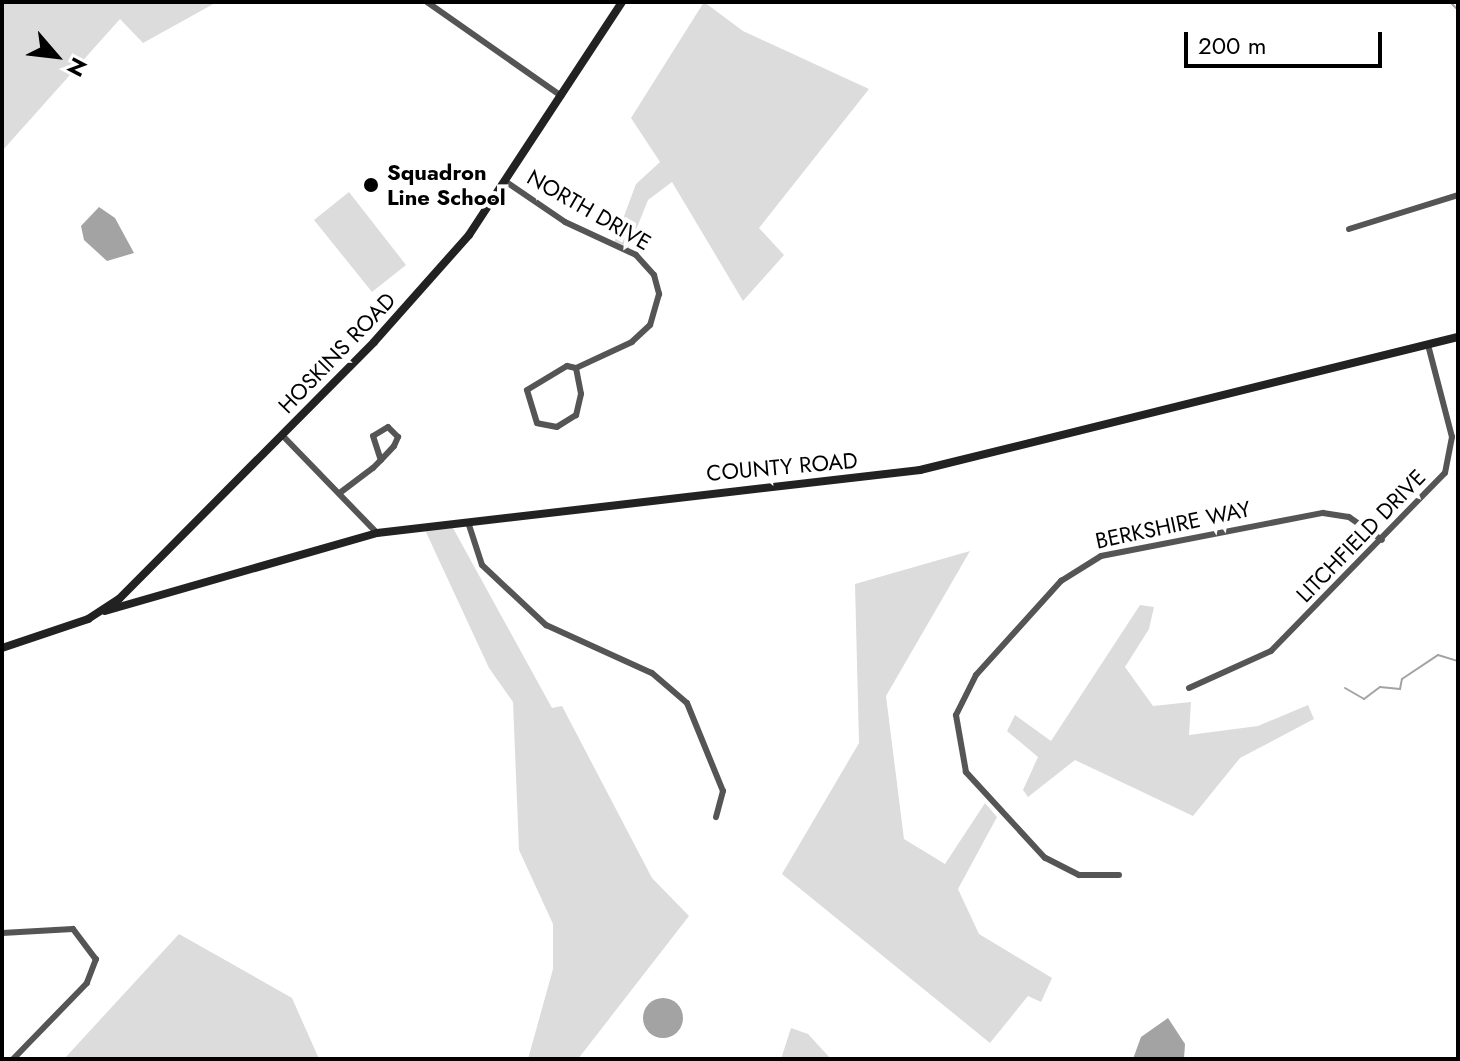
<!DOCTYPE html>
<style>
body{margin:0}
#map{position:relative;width:1460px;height:1061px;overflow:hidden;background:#fff;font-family:Jost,sans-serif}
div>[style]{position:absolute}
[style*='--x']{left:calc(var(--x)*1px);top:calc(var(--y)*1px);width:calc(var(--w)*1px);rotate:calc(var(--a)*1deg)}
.green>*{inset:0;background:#dcdcdc}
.water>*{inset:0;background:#a3a3a3}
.round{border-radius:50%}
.stream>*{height:2px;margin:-1px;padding:0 1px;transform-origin:1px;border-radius:1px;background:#a3a3a3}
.street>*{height:6px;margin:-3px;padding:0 3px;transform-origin:3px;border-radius:3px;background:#555}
.secondary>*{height:8px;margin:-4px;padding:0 4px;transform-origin:4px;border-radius:4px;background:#222}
.dots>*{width:22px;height:22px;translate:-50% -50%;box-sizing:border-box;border:4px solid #fff;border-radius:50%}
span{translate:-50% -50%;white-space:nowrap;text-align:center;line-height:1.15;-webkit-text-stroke:8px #fff;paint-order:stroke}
.poi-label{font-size:22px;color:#000;font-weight:700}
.left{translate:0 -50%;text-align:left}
.street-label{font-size:22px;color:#000}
.frame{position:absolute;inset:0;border:4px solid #000;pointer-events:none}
.north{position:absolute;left:16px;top:16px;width:80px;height:80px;-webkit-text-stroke:6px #fff;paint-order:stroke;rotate:118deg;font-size:22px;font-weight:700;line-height:32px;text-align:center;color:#000}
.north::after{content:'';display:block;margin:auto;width:28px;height:36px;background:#000;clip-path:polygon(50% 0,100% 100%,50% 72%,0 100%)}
.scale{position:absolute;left:1184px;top:32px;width:198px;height:36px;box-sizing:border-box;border:4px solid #000;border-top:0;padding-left:10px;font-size:24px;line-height:28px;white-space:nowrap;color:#000;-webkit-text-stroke:6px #fff;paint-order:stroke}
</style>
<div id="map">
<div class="green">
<div style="clip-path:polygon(2px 2px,217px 2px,143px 43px,120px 19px,2px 151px)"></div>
<div style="clip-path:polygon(704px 2px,743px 31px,869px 89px,759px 228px,784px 255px,743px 301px,672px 182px,648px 200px,628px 250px,614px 243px,636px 184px,660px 162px,631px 118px)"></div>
<div style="clip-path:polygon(349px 192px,406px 265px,372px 292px,314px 220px)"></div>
<div style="clip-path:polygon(453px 528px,552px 708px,562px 706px,652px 878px,689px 916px,578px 1059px,528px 1059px,553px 969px,553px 924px,519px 850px,513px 702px,489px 668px,425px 530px)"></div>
<div style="clip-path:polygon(970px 551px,886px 696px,904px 839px,945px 864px,985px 803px,997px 817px,958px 889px,979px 934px,1052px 978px,1041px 1002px,1028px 996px,990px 1043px,782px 874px,859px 743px,855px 584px)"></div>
<div style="clip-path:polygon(1140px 605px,1154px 607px,1149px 629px,1125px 667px,1153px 706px,1191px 702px,1189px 735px,1258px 726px,1308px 705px,1314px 719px,1240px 758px,1193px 816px,1075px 760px,1028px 797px,1023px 790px,1038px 757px,1007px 731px,1015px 715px,1051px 741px)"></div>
<div style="clip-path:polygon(179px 934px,292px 998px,319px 1059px,64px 1059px)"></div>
<div style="clip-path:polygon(791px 1028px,808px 1034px,831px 1059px,781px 1059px)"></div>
</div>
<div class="water">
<div style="clip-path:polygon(99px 207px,115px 218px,134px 253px,107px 261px,84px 240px,81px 226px)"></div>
<div class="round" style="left:643px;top:998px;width:40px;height:40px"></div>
<div style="clip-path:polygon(1168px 1018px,1185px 1044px,1184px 1059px,1133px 1059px,1141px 1037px)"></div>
</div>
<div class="stream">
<div style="--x:1450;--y:2;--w:11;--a:45"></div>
<div style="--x:1345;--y:688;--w:22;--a:30"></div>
<div style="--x:1364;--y:699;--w:20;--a:-37"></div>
<div style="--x:1380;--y:687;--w:20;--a:6"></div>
<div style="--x:1400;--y:689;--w:10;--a:-79"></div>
<div style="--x:1402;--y:679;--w:43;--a:-33.7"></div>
<div style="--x:1438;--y:655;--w:21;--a:17"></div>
</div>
<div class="street">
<div style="--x:427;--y:2;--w:164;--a:35"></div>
<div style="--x:505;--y:181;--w:73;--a:34.3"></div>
<div style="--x:565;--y:222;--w:78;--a:24.9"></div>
<div style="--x:636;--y:255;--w:27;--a:48"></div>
<div style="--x:654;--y:275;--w:20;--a:75"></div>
<div style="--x:659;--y:294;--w:32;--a:106"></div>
<div style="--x:650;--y:325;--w:25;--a:137"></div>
<div style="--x:632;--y:342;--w:62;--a:155.1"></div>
<div style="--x:1349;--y:229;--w:114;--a:-17.3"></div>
<div style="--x:567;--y:366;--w:9;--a:13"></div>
<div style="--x:576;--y:368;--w:26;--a:79"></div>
<div style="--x:581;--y:394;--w:22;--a:103"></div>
<div style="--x:576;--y:415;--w:22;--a:148"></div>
<div style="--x:557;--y:427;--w:20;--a:-169"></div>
<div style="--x:537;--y:423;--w:34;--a:-107"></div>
<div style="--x:527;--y:390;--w:47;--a:-31"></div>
<div style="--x:282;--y:435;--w:136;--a:45.9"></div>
<div style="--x:341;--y:492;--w:40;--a:-37"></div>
<div style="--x:373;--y:468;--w:11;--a:-45"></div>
<div style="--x:381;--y:460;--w:19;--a:-47"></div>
<div style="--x:394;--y:446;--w:10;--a:-66"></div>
<div style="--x:398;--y:437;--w:14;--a:-135"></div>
<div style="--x:388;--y:427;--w:17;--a:149"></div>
<div style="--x:373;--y:436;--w:25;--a:72"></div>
<div style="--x:468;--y:522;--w:45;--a:72"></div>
<div style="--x:482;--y:565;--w:88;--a:43.2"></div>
<div style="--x:546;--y:625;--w:116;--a:24.4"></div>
<div style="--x:652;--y:673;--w:46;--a:40.6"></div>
<div style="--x:687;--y:703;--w:95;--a:67.8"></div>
<div style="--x:723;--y:791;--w:27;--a:105"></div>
<div style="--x:1189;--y:688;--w:90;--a:-24.3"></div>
<div style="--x:1271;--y:651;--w:249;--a:-45.7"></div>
<div style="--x:1445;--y:473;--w:37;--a:-79"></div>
<div style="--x:1452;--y:437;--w:95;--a:-104.6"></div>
<div style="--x:1119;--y:875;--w:40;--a:180"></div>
<div style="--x:1079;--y:875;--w:38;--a:-153"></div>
<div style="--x:1045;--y:858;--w:117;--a:-132.6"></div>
<div style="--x:966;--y:772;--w:58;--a:-100"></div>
<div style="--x:956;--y:715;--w:45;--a:-63.4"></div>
<div style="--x:976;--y:675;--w:127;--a:-47.9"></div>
<div style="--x:1061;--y:581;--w:47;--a:-32"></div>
<div style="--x:1101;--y:556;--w:226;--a:-11"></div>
<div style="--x:1323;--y:513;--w:26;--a:9"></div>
<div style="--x:1349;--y:517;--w:40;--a:34.9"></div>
<div style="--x:2;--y:933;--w:71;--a:-3.2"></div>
<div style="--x:73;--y:929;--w:38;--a:53"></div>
<div style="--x:96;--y:959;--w:26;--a:111"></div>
<div style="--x:87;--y:983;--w:106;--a:134.2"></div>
</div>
<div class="secondary">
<div style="--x:105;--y:611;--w:283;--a:-16"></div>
<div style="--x:377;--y:533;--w:547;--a:-6.62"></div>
<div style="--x:920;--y:470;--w:554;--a:-13.89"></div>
<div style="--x:2;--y:648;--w:91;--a:-18.6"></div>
<div style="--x:88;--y:619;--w:37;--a:-33"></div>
<div style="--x:119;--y:599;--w:362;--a:-45.2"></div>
<div style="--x:374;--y:342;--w:143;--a:-48.4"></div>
<div style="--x:469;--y:235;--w:279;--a:-56.7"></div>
</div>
<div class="dots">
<div style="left:371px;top:185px;background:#000"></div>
</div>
<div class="poi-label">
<span class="left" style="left:387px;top:185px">Squadron<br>Line School</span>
</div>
<div class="street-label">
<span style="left:589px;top:210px;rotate:30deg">NORTH DRIVE</span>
<span style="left:337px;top:353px;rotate:-46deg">HOSKINS ROAD</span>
<span style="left:782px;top:467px;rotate:-5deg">COUNTY ROAD</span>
<span style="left:1173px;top:525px;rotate:-12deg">BERKSHIRE WAY</span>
<span style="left:1361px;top:536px;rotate:-46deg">LITCHFIELD DRIVE</span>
</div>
<div class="frame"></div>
<div class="north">N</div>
<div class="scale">200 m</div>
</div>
